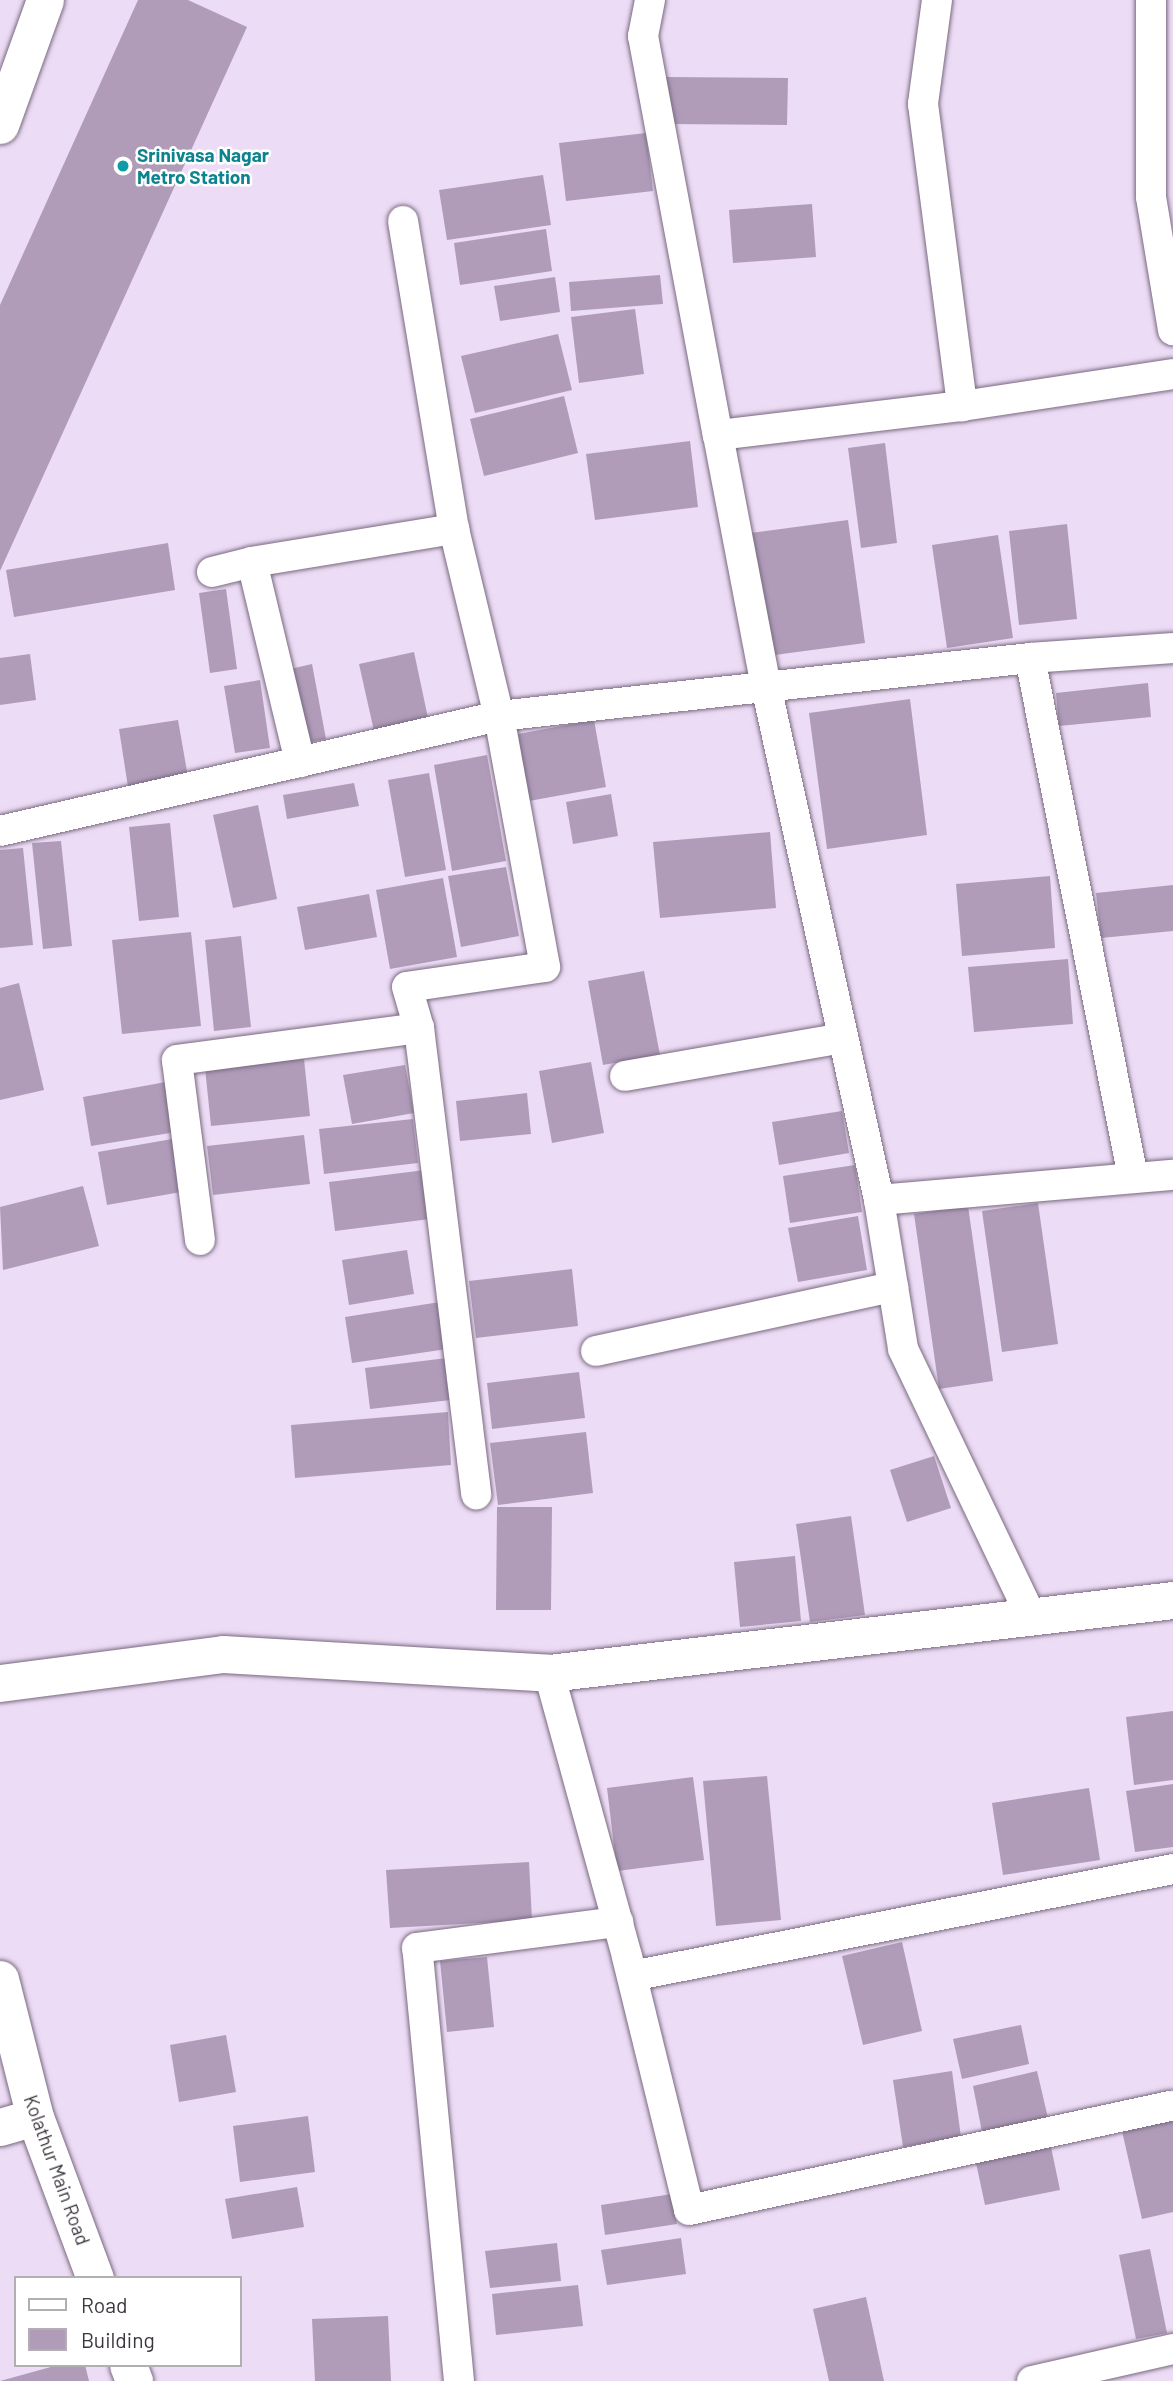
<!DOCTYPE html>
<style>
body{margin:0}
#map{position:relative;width:1173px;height:2381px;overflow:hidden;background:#eddcf5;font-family:Barlow,sans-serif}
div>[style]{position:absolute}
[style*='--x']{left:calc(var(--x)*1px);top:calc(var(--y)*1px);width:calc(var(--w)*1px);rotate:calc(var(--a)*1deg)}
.building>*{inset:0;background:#b09cb9}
.roads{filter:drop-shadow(0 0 2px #796a80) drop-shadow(0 0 2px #796a80)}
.minor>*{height:30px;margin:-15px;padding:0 15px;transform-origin:15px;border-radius:15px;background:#fff}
.tertiary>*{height:37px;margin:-18.5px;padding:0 18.5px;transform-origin:18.5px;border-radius:18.5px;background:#fff}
.dots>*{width:19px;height:19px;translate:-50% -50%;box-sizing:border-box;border:4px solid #fff;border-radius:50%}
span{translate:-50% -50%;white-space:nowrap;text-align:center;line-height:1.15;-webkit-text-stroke:5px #fff;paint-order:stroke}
.culture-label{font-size:19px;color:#0d838f;font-weight:700}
.left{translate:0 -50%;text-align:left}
.street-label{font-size:19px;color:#3c363f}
.legend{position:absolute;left:14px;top:2276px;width:228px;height:91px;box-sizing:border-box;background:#fff;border:2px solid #b1afb2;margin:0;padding:9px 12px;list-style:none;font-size:21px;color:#3c363f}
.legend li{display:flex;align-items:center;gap:14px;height:35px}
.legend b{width:35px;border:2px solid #b1afb2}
</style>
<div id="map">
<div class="building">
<div style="clip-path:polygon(138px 0,188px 0,247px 27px,0 571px,0 305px)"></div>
<div style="clip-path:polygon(666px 77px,788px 78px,787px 125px,666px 124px)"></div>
<div style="clip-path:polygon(646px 133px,653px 191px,566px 201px,559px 143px)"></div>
<div style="clip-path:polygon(543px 175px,551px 225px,447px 240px,439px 190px)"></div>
<div style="clip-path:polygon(812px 204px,816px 257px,733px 263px,729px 210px)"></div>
<div style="clip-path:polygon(546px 229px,552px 271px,460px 285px,454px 243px)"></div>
<div style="clip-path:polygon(660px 275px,663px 304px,571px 311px,569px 282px)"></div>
<div style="clip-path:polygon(555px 277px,560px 312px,500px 321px,494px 286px)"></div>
<div style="clip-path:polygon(635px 309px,644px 374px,579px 383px,571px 317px)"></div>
<div style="clip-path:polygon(558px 334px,572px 390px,475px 413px,461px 356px)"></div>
<div style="clip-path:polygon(564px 396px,578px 453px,484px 476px,470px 419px)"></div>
<div style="clip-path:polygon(690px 441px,698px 507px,595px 520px,586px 454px)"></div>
<div style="clip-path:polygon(885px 443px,897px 543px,861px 548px,848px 448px)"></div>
<div style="clip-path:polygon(848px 520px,865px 643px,767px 656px,750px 533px)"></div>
<div style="clip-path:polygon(1067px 524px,1077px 619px,1019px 625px,1009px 531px)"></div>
<div style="clip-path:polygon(998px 535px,1013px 638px,947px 648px,932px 545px)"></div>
<div style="clip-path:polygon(168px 543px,175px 590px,14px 617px,6px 570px)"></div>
<div style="clip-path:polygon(226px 589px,237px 669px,210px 673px,199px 593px)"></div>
<div style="clip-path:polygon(414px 652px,428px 718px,374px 731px,359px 664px)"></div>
<div style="clip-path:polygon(30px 654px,36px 700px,0 705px,0 658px)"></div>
<div style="clip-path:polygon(312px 664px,326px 739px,299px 744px,286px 670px)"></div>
<div style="clip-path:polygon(260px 680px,270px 748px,235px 753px,224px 686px)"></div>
<div style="clip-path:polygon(1148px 683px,1151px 717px,1059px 726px,1056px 693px)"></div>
<div style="clip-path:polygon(910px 699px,927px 835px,827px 849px,809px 713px)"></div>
<div style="clip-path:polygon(178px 720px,188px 777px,128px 787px,119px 729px)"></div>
<div style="clip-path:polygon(594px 720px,606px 787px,529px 801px,518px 734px)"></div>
<div style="clip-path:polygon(487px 755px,506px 861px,452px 871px,434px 765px)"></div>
<div style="clip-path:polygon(429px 773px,446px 870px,405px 877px,388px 780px)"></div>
<div style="clip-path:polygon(354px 783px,359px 806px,287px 819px,283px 795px)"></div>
<div style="clip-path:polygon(611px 794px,618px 836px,573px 844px,566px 802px)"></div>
<div style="clip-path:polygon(258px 805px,277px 899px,233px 908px,213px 815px)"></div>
<div style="clip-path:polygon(170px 823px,179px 917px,139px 921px,129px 827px)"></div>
<div style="clip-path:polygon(770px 832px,776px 908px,660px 918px,653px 842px)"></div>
<div style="clip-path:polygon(61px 841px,72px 946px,43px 949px,32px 843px)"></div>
<div style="clip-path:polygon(23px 848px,33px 945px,0 948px,0 850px)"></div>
<div style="clip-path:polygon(506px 867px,519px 936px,461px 947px,448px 876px)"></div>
<div style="clip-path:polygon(1050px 876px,1055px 948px,962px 956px,956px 884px)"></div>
<div style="clip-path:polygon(443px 878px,457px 957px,390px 969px,376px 890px)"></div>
<div style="clip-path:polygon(1173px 885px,1173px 931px,1101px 938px,1096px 893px)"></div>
<div style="clip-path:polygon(369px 894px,377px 937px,305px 950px,297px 907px)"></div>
<div style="clip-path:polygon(191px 932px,201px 1026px,122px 1034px,112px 940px)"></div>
<div style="clip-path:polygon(241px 936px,251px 1027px,214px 1031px,205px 940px)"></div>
<div style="clip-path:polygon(1068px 959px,1073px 1024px,974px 1032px,968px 967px)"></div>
<div style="clip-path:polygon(644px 971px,660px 1055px,603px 1065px,588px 981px)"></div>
<div style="clip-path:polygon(19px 983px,44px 1090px,0 1100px,0 988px)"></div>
<div style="clip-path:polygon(304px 1059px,310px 1116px,211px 1126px,205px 1068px)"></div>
<div style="clip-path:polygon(591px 1062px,604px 1133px,552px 1143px,539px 1071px)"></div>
<div style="clip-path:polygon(405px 1065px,414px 1113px,352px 1124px,343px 1075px)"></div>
<div style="clip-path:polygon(166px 1082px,176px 1132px,91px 1146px,83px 1097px)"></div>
<div style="clip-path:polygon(527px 1093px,531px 1134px,460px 1141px,456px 1101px)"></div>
<div style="clip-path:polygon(842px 1111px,849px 1153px,779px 1165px,772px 1122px)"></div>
<div style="clip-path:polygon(413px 1119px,418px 1163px,324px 1174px,319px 1129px)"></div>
<div style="clip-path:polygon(304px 1135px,310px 1184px,213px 1195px,207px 1146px)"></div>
<div style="clip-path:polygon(172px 1139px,181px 1192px,107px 1205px,98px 1152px)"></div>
<div style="clip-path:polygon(855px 1165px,862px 1212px,790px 1223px,783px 1176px)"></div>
<div style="clip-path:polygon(425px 1170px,430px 1219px,335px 1231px,329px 1182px)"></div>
<div style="clip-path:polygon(83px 1186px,99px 1246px,3px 1270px,0 1207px)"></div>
<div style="clip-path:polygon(1038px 1203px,1058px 1344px,1002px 1352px,982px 1211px)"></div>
<div style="clip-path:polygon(968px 1206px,993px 1381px,939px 1389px,914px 1214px)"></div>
<div style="clip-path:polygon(858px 1216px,867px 1270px,798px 1282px,788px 1228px)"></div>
<div style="clip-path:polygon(407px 1250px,414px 1294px,349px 1305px,342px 1260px)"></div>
<div style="clip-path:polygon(572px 1269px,578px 1326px,476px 1338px,469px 1281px)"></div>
<div style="clip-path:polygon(440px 1302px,447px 1349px,352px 1363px,345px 1317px)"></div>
<div style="clip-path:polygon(447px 1358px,451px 1400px,370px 1409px,365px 1368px)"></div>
<div style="clip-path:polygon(579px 1372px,585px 1418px,492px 1429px,487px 1383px)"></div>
<div style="clip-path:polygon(448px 1412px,451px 1465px,295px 1478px,291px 1425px)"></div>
<div style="clip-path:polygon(586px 1432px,593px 1493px,498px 1505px,490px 1443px)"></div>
<div style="clip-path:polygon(934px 1456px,951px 1508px,907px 1522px,890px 1470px)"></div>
<div style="clip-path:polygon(497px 1507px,552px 1507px,551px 1610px,496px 1610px)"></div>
<div style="clip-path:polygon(851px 1516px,865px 1615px,810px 1622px,796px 1524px)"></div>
<div style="clip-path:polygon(795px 1556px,801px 1621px,740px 1627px,734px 1562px)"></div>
<div style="clip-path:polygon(1173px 1711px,1173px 1780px,1134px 1785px,1126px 1717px)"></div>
<div style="clip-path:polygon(767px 1776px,781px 1920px,716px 1926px,703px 1781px)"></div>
<div style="clip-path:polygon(693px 1777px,704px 1860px,617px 1871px,607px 1788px)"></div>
<div style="clip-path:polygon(1173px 1784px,1173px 1847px,1135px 1852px,1126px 1791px)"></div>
<div style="clip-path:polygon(1089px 1788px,1100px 1860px,1003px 1875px,992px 1803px)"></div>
<div style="clip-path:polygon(529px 1862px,532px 1920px,390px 1928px,386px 1870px)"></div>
<div style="clip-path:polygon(902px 1942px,922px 2031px,863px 2045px,842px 1956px)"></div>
<div style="clip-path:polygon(487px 1957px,494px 2027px,447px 2032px,440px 1961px)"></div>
<div style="clip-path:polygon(1021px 2025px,1029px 2064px,962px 2079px,953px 2039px)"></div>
<div style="clip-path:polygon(226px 2035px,236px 2092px,179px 2102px,170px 2045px)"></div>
<div style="clip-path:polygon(952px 2071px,961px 2137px,903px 2147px,893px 2080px)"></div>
<div style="clip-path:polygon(1037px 2071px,1048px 2118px,982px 2132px,973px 2086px)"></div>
<div style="clip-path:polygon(308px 2116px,315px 2172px,240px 2182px,233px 2126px)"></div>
<div style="clip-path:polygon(1173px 2120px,1173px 2212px,1142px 2219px,1122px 2131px)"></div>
<div style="clip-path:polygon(1051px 2147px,1060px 2190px,985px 2205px,976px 2163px)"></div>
<div style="clip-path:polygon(297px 2187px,304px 2227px,232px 2239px,225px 2199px)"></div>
<div style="clip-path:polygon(672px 2194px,677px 2224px,605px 2235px,601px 2205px)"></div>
<div style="clip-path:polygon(681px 2238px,686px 2274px,607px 2285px,601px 2250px)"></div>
<div style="clip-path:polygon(557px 2243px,561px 2281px,490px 2288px,485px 2251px)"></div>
<div style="clip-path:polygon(1150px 2249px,1167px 2333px,1136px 2339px,1119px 2255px)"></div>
<div style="clip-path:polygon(578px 2285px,583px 2326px,496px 2335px,492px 2294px)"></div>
<div style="clip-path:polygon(866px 2297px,884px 2381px,829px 2381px,813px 2309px)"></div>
<div style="clip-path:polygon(388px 2316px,391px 2381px,315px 2381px,312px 2319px)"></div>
<div style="clip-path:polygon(58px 2365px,85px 2365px,89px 2381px,0 2381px)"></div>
</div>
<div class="roads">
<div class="minor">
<div style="--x:650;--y:0;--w:37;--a:101"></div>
<div style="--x:643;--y:36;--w:406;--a:79.4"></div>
<div style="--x:718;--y:435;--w:256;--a:79.2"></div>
<div style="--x:766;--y:686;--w:526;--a:77.6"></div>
<div style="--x:879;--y:1200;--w:151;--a:80.8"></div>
<div style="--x:903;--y:1349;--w:294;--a:64.4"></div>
<div style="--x:937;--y:0;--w:105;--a:97.7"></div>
<div style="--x:923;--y:104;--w:305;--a:82.6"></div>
<div style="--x:1151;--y:0;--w:197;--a:90"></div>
<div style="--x:1151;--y:197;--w:135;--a:80.6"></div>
<div style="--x:403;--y:221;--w:312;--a:80.6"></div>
<div style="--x:454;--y:529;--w:192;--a:76.5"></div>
<div style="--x:499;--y:716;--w:255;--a:79.6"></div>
<div style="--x:545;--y:967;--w:139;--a:171.8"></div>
<div style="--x:407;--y:987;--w:43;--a:73.7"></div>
<div style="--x:419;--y:1028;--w:470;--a:83"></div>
<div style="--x:718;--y:435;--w:246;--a:-6.8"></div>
<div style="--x:962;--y:406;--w:213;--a:-8.6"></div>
<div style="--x:252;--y:562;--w:206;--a:76.5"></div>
<div style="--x:212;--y:572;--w:41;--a:-14"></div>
<div style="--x:252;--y:562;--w:205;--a:-9.3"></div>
<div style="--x:1030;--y:658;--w:529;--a:78.78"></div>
<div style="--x:0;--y:831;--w:512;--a:-12.98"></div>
<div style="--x:499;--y:716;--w:534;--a:-6.23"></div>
<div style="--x:1030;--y:658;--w:143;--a:-4"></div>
<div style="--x:625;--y:1076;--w:221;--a:-9.9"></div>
<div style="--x:879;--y:1200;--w:295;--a:-4.9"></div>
<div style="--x:200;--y:1240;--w:181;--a:-97.3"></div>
<div style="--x:177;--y:1060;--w:244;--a:-7.5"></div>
<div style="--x:596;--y:1351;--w:304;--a:-12.2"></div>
<div style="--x:549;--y:1673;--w:295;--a:74.6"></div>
<div style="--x:627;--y:1957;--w:260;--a:76.2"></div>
<div style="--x:689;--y:2210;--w:493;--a:-12.2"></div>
<div style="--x:632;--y:1976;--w:551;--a:-11.19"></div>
<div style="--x:459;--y:2381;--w:435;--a:-95.5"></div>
<div style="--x:417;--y:1948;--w:203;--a:-7.4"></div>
<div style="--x:1032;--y:2381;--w:145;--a:-12.8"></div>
</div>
<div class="tertiary">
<div style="--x:0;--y:125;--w:133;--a:-70.2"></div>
<div style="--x:0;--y:1683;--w:225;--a:-7.4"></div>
<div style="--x:223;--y:1654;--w:327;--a:3.3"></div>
<div style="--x:549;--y:1673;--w:628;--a:-6.67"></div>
<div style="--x:0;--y:1979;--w:142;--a:75.8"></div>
<div style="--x:35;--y:2117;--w:172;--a:69.6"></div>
<div style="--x:0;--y:2127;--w:36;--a:-16"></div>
<div style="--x:128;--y:2365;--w:17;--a:69"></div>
</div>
</div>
<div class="dots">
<div style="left:123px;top:166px;background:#0f9aa8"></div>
</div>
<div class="culture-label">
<span class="left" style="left:137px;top:166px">Srinivasa Nagar<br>Metro Station</span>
</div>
<div class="street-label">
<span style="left:57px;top:2170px;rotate:70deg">Kolathur Main Road</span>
</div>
<ul class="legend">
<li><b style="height:9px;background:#fff"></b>Road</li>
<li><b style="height:19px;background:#b09cb9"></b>Building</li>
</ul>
</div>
